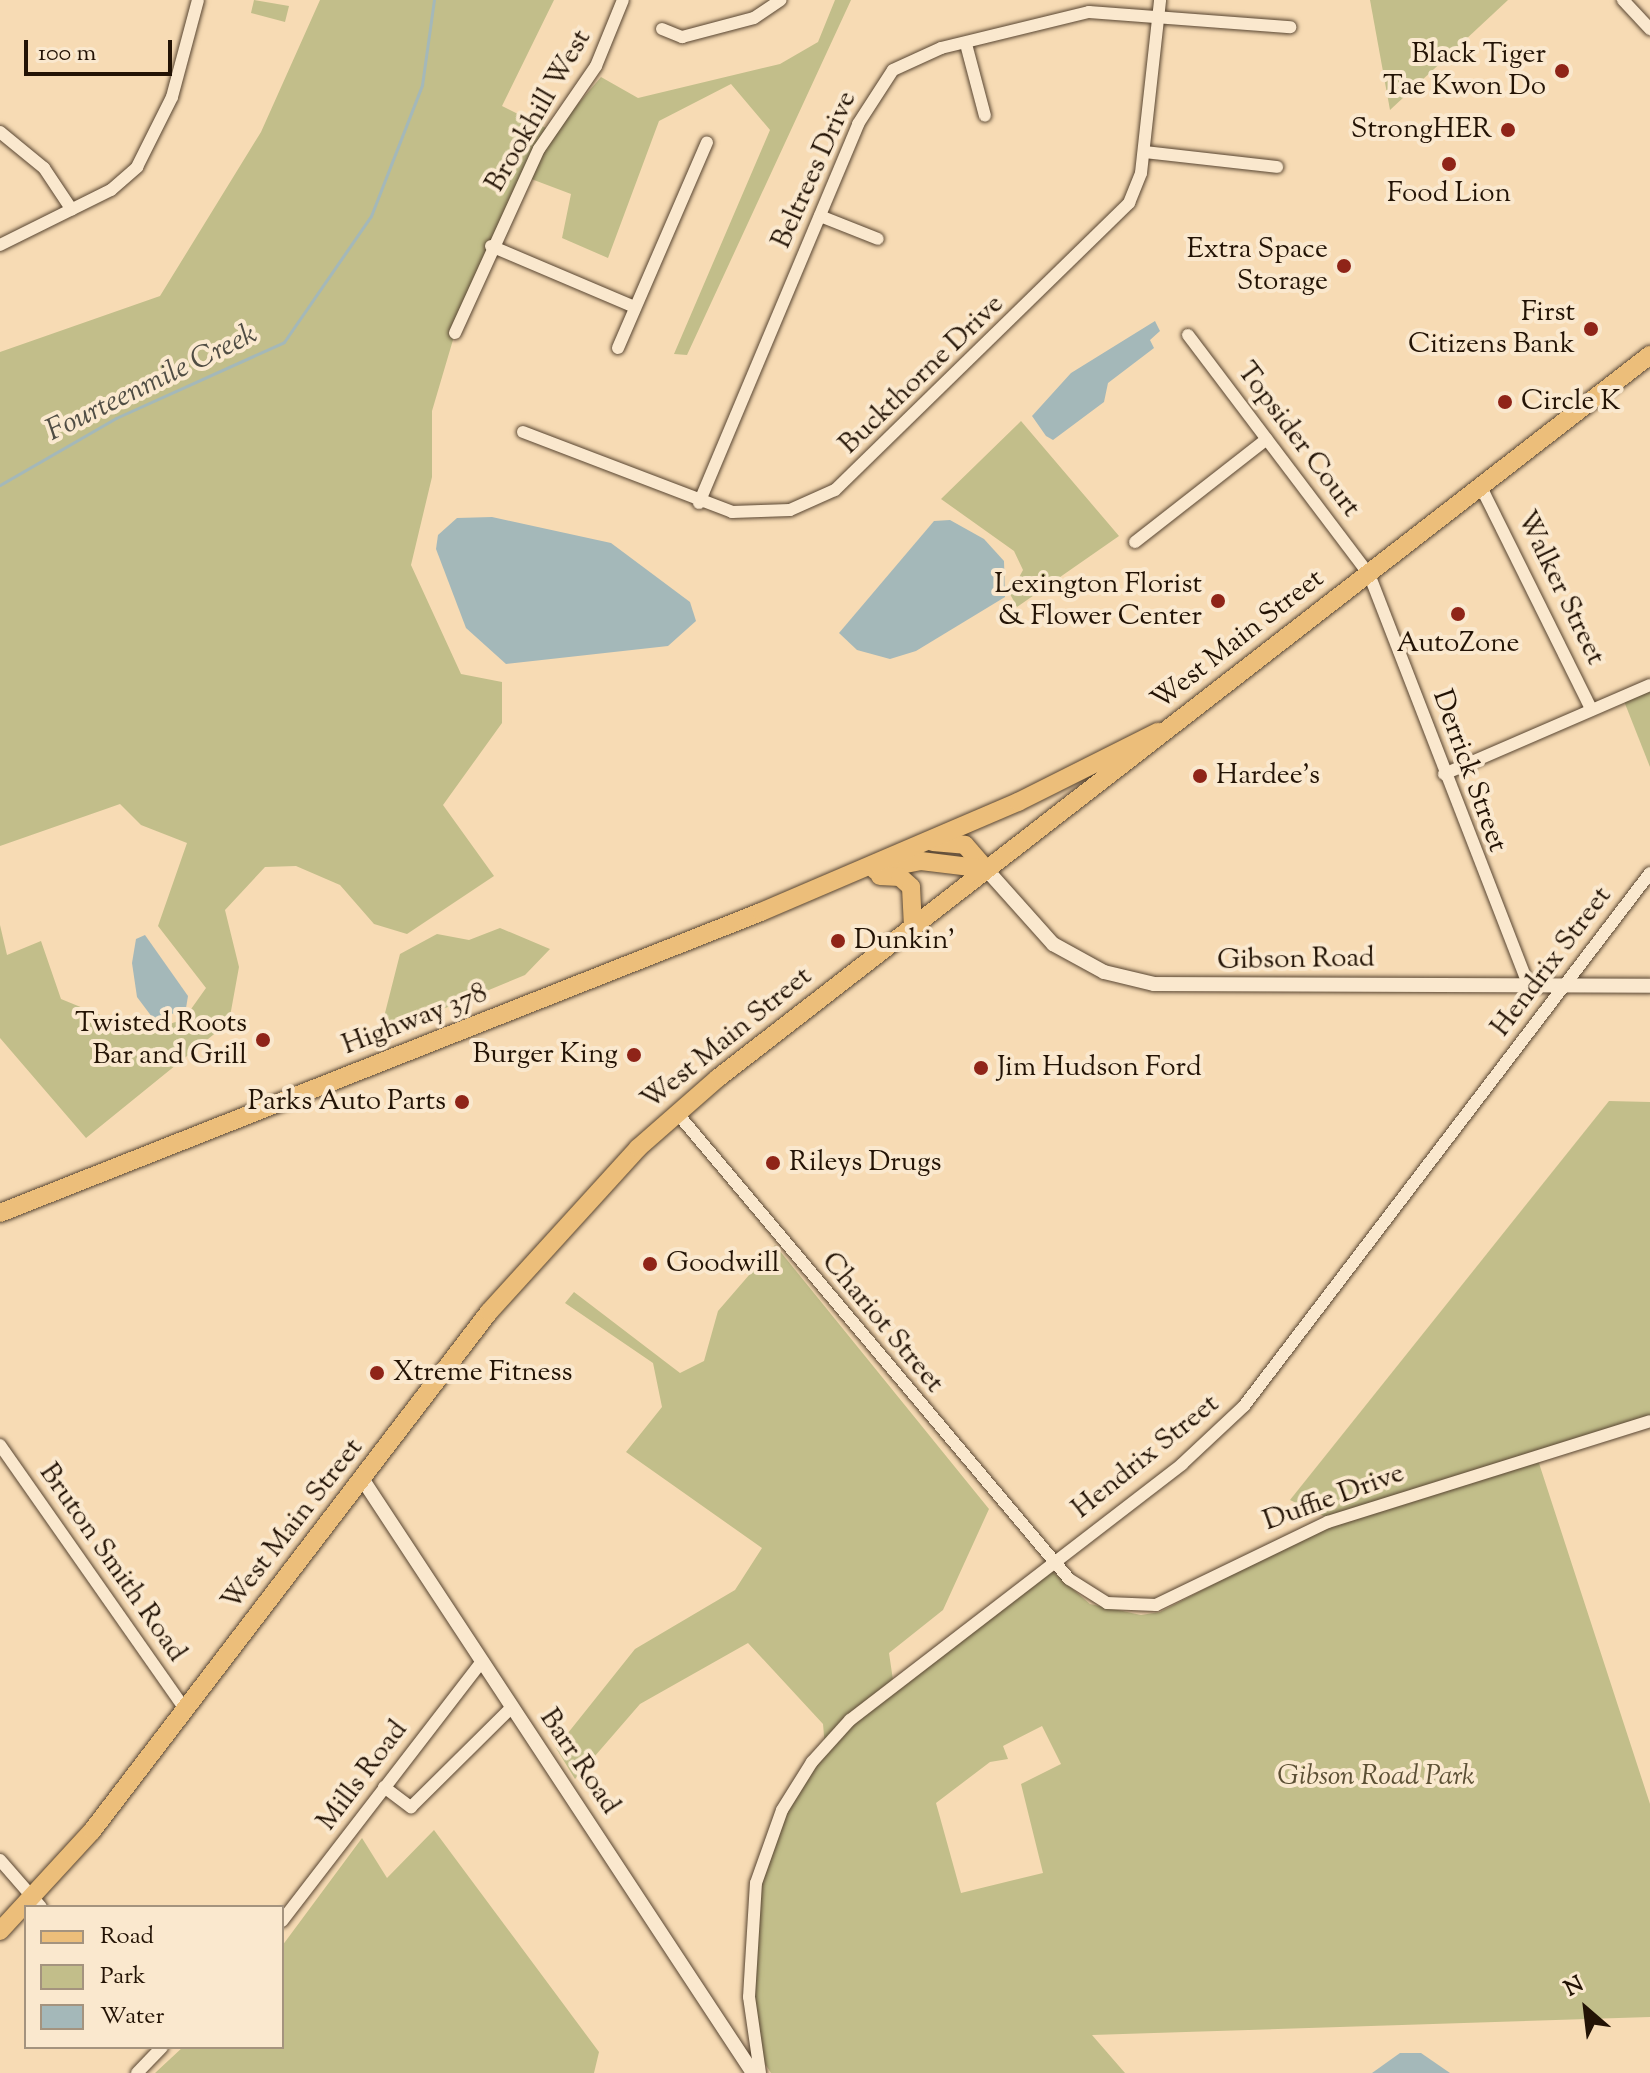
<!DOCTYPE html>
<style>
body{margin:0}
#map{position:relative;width:1650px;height:2073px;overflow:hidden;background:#f7dbb4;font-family:"Sorts Mill Goudy",serif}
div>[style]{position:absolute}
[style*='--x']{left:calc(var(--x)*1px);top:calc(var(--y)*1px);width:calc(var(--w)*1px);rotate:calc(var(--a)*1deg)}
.green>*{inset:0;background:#c2be8a}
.water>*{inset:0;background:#a4b8b9}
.stream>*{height:3px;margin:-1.5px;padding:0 1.5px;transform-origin:1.5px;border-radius:1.5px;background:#a4b8b9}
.roads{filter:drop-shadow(0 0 2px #584531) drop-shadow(0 0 2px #584531)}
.minor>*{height:12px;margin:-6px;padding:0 6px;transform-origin:6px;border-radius:6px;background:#fae8ce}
.tertiary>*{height:14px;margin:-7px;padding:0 7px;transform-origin:7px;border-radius:7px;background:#fae8ce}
.primary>*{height:18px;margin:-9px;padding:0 9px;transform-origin:9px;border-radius:9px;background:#ecbe7a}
.dots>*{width:22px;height:22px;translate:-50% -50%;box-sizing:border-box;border:4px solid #fae8ce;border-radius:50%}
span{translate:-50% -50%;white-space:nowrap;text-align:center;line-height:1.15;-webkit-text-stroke:8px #fae8ce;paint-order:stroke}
.poi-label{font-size:28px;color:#231305}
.right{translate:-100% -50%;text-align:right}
.left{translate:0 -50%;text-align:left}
.street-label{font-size:28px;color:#231305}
.park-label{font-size:28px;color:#5b4f34;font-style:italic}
.water-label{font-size:30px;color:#504d44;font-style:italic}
.legend{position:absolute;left:24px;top:1905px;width:260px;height:144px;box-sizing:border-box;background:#fae8ce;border:2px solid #a4937e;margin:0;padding:10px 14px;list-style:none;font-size:24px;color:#231305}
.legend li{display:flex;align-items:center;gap:16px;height:40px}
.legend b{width:40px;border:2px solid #a4937e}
.north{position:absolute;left:1546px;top:1969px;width:80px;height:80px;-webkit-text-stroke:6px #fae8ce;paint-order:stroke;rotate:332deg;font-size:22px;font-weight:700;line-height:32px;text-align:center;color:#231305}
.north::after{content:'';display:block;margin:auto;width:28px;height:36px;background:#231305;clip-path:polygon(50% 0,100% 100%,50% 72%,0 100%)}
.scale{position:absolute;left:24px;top:40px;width:148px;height:36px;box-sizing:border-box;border:4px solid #231305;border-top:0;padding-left:10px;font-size:24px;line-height:28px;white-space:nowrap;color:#231305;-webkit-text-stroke:6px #fae8ce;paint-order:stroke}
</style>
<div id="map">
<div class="green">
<div style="clip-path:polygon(254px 0,289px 6px,285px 22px,251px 13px)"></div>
<div style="clip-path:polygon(320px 0,554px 0,502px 106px,554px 132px,601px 77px,638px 98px,780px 64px,818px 42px,835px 0,851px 0,687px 355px,674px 354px,770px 130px,731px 84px,659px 121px,608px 258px,562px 238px,571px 194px,526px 177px,455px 333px,432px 411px,432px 477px,411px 565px,461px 674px,502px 682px,502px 723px,443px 805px,494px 876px,407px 934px,374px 924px,340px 885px,296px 866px,265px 867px,225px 910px,239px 967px,229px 1022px,86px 1138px,0 1038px,0 925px,7px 955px,41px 941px,61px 999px,144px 1033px,184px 1019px,206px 988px,158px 926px,187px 843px,141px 825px,120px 804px,0 846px,0 352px,160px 296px,261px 132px)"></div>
<div style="clip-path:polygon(1370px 0,1508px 0,1390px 110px)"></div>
<div style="clip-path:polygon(1021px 421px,1119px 536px,1017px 607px,1010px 594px,1023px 570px,1014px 551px,941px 499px)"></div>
<div style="clip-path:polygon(1650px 685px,1650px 767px,1622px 696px)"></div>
<div style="clip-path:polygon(500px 928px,550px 949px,525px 975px,390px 1031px,385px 1013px,400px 954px,437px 934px,469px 940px)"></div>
<div style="clip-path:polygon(1609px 1101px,1650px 1102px,1650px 1416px,1328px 1518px,1290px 1500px)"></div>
<div style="clip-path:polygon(evenodd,775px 1245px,989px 1509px,943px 1610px,889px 1653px,893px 1680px,1052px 1571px,1090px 1604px,1141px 1615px,1160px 1612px,1305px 1537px,1536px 1454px,1650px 1804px,1650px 2017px,1092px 2035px,1125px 2073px,771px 2073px,756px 2050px,748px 1959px,769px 1837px,825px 1747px,823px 1724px,748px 1643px,640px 1704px,575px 1779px,556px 1748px,635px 1649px,735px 1590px,762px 1548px,626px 1452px,662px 1407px,653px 1363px,565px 1303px,574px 1292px,680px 1373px,704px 1361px,718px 1311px,775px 1245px,1042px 1726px,1061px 1764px,1021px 1784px,1043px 1873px,961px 1893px,936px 1803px,990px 1762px,1008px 1759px,1003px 1746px,1042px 1726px)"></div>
<div style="clip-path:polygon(434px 1830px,599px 2052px,594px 2073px,155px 2073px,183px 2047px,282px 2047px,282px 1946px,362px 1838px,387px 1878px)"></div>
</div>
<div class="water">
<div style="clip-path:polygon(1155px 321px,1160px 331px,1150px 340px,1154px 348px,1108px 383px,1104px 402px,1053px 440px,1046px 436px,1032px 416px,1071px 373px)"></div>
<div style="clip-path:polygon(492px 517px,611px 543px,690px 602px,696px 621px,668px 646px,506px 664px,466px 628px,436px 549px,438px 535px,457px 518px)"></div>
<div style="clip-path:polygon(950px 520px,984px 539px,1004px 561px,1005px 597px,916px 651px,890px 659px,857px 650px,839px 633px,934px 521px)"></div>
<div style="clip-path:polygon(145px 935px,188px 996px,186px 1008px,155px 1021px,137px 997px,132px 963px,136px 939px)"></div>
<div style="clip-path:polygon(1400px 2053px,1421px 2053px,1450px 2073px,1372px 2073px)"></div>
</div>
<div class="stream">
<div style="--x:0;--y:485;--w:134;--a:-30"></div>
<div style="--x:116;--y:418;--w:184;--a:-24.3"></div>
<div style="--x:284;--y:342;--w:153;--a:-55.4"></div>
<div style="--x:371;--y:216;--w:141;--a:-68.7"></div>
<div style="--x:422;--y:85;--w:86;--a:-82"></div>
</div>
<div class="roads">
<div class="minor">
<div style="--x:1623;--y:0;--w:40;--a:47"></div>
<div style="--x:662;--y:29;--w:22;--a:22"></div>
<div style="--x:682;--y:37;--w:74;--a:-14.8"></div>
<div style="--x:754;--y:18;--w:32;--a:-34"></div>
<div style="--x:966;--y:44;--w:74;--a:75.2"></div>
<div style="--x:0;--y:132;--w:57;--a:39.3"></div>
<div style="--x:44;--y:168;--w:50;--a:56.3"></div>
<div style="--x:1144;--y:152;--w:134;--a:6.4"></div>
<div style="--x:820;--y:216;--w:62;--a:21.6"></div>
<div style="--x:0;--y:245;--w:124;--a:-26.4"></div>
<div style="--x:111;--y:190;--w:35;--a:-41"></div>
<div style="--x:137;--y:167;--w:78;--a:-63.4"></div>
<div style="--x:172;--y:97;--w:100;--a:-75"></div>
<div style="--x:491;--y:246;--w:156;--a:23"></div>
<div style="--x:455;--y:333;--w:202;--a:-65.5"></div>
<div style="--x:539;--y:149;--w:101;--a:-55.5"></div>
<div style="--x:596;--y:66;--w:71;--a:-67.8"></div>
<div style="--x:1188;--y:335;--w:300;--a:52.9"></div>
<div style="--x:1369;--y:574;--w:439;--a:68.8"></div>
<div style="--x:618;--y:348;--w:224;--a:-66.6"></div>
<div style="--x:523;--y:432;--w:224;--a:20.9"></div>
<div style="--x:732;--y:512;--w:58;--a:-2"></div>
<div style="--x:790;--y:510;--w:49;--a:-24"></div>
<div style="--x:835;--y:490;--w:411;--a:-44.3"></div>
<div style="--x:1129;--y:203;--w:32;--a:-68"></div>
<div style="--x:1141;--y:173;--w:174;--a:-83.7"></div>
<div style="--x:1482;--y:489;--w:246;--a:63.6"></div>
<div style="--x:699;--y:503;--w:411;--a:-67.2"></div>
<div style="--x:858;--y:124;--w:64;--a:-57.1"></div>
<div style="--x:893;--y:70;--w:53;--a:-24.6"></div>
<div style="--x:941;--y:48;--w:152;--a:-13.7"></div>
<div style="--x:1089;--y:12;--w:202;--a:4.3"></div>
<div style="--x:1135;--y:542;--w:167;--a:-38"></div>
<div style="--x:1444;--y:774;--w:224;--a:-23.4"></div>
<div style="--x:677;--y:1113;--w:609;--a:49.93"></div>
<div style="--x:1069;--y:1579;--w:45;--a:32.3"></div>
<div style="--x:1107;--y:1603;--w:49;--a:2.3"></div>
<div style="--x:1156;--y:1605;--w:191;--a:-25.8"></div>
<div style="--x:1328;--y:1522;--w:337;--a:-17.4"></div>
<div style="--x:0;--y:1445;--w:322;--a:55"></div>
<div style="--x:384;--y:1787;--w:34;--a:37"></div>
<div style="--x:411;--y:1807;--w:141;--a:-44.7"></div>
<div style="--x:0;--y:1860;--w:62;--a:48.9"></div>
<div style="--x:282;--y:1921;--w:328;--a:-52.4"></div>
<div style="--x:137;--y:2073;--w:36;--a:-46"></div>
<div style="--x:760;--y:2073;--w:77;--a:-98.2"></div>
<div style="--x:749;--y:1997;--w:114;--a:-86.5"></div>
<div style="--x:756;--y:1883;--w:77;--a:-70.4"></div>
<div style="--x:782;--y:1810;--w:57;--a:-58"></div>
<div style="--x:812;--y:1762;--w:57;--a:-47.9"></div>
<div style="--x:850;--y:1720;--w:419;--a:-37.6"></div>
<div style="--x:1182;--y:1464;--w:85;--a:-43.1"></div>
<div style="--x:1244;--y:1406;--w:670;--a:-52.7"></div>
</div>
<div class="tertiary">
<div style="--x:986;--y:869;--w:101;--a:48.2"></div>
<div style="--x:1053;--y:944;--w:58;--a:28.8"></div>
<div style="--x:1104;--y:972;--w:51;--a:13.5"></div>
<div style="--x:1154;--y:984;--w:496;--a:0.2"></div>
<div style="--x:363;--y:1480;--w:710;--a:56.67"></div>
</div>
<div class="primary">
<div style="--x:933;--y:842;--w:32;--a:5"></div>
<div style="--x:965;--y:845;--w:32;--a:49"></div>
<div style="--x:875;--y:870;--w:47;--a:-11.1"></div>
<div style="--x:921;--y:861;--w:65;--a:7"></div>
<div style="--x:880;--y:876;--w:20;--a:3"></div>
<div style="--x:900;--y:877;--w:15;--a:42"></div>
<div style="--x:911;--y:887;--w:40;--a:87.1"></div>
<div style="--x:0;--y:1213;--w:818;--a:-21.58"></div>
<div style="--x:761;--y:912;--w:280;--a:-23.2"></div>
<div style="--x:1018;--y:802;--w:157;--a:-26.6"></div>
<div style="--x:0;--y:1931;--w:136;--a:-47.4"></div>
<div style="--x:92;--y:1831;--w:653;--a:-52.59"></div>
<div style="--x:489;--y:1312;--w:222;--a:-47.7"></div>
<div style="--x:638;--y:1148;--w:106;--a:-41.2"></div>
<div style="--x:718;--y:1078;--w:1180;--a:-37.8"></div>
</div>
</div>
<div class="dots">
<div style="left:1562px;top:71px;background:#8f2418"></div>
<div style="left:1508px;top:130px;background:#8f2418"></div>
<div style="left:1449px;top:164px;background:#8f2418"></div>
<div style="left:1344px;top:266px;background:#8f2418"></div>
<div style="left:1591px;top:329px;background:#8f2418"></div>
<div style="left:1505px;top:402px;background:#8f2418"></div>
<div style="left:1218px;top:601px;background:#8f2418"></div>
<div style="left:1458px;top:614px;background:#8f2418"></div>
<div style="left:1200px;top:776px;background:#8f2418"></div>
<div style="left:838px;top:941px;background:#8f2418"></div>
<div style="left:263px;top:1040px;background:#8f2418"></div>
<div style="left:634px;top:1055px;background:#8f2418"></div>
<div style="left:981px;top:1068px;background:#8f2418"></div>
<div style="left:462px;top:1102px;background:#8f2418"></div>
<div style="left:773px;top:1163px;background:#8f2418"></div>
<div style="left:650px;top:1264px;background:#8f2418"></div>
<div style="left:377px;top:1373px;background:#8f2418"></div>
</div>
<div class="poi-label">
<span class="right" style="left:1546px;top:71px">Black Tiger<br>Tae Kwon Do</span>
<span class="right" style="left:1492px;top:130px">StrongHER</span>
<span style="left:1449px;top:194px">Food Lion</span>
<span class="right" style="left:1328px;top:266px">Extra Space<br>Storage</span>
<span class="right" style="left:1575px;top:329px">First<br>Citizens Bank</span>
<span class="left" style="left:1521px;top:402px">Circle K</span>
<span class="right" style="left:1202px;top:601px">Lexington Florist<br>&amp; Flower Center</span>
<span style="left:1458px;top:644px">AutoZone</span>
<span class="left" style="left:1216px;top:776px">Hardee's</span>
<span class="left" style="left:854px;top:941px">Dunkin'</span>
<span class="right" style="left:247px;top:1040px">Twisted Roots<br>Bar and Grill</span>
<span class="right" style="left:618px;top:1055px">Burger King</span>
<span class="left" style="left:997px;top:1068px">Jim Hudson Ford</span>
<span class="right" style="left:446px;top:1102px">Parks Auto Parts</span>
<span class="left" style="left:789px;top:1163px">Rileys Drugs</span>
<span class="left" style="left:666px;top:1264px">Goodwill</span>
<span class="left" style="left:393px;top:1373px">Xtreme Fitness</span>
</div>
<div class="street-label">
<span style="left:539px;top:111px;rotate:-60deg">Brookhill West</span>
<span style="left:815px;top:170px;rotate:-66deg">Beltrees Drive</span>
<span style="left:922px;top:375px;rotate:-44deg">Buckthorne Drive</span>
<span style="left:1298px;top:440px;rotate:53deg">Topsider Court</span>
<span style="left:1560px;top:588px;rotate:64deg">Walker Street</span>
<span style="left:1238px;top:640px;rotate:-38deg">West Main Street</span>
<span style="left:1469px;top:771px;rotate:70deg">Derrick Street</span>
<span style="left:1296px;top:960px;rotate:-1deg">Gibson Road</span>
<span style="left:1552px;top:962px;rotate:-53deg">Hendrix Street</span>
<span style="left:415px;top:1020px;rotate:-21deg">Highway 378</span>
<span style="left:727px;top:1039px;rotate:-39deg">West Main Street</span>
<span style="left:882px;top:1323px;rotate:50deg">Chariot Street</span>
<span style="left:1146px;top:1457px;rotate:-39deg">Hendrix Street</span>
<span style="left:1334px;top:1498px;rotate:-20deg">Duffie Drive</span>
<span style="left:293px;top:1525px;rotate:-52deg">West Main Street</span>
<span style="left:112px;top:1563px;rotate:55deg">Bruton Smith Road</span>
<span style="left:579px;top:1762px;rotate:56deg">Barr Road</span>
<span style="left:363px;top:1776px;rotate:-53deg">Mills Road</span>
</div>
<div class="park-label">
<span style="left:1376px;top:1777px">Gibson Road Park</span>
</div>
<div class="water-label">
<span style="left:152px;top:384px;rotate:-26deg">Fourteenmile Creek</span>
</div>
<ul class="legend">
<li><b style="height:10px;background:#ecbe7a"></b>Road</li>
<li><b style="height:22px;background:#c2be8a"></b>Park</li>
<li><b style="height:22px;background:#a4b8b9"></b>Water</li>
</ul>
<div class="north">N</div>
<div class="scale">100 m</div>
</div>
